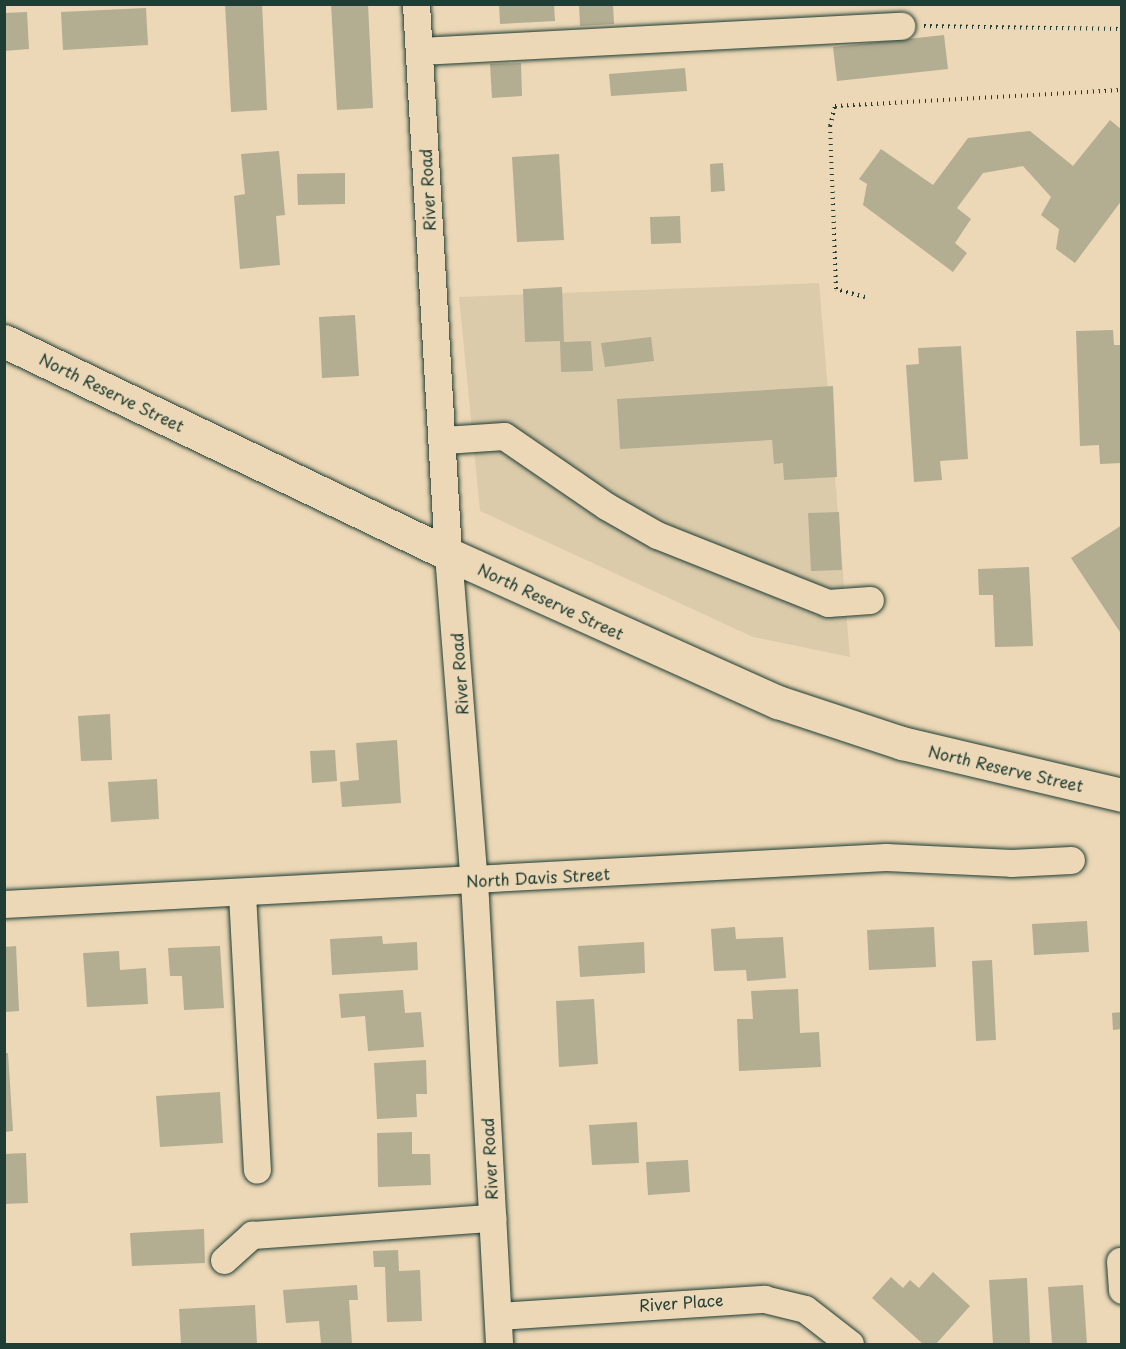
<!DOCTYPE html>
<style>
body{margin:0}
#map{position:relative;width:1126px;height:1349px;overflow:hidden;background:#ecd8b6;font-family:"Playpen Sans",sans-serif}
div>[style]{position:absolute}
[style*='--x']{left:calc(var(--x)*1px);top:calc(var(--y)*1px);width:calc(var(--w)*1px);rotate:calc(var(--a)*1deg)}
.built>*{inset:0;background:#dbcbab}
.building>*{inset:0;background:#b3ad92}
.path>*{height:4px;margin-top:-2px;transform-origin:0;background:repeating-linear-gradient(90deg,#1f3d34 0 1.5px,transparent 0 6px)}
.roads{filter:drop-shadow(0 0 2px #1f3d34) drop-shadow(0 0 2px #1f3d34)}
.minor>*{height:27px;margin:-13.5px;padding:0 13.5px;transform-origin:13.5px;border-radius:13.5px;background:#ecd8b6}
.highway>*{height:33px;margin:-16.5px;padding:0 16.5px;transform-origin:16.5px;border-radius:16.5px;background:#ecd8b6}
span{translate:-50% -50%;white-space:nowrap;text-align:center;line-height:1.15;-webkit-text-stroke:5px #ecd8b6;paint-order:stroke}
.street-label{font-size:16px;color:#1f3d34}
.frame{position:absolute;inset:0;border:6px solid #1f3d34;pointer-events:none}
</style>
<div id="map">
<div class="built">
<div style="clip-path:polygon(819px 283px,850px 657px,753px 637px,480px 511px,459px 297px)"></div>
</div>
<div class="building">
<div style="clip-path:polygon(225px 4px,262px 4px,267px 110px,231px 112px)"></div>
<div style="clip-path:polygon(331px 4px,368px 4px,373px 108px,337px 110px)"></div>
<div style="clip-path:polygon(499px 4px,554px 4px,555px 21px,500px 24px)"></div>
<div style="clip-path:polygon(579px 4px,613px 4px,614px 24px,580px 26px)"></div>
<div style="clip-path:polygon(146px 8px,148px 45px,63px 50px,61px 12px)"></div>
<div style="clip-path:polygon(27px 12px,29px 49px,4px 51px,4px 13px)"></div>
<div style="clip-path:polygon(944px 35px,948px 69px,837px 81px,833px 47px)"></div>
<div style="clip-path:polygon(521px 63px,522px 96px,492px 98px,490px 64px)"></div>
<div style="clip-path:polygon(685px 68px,687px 91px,611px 96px,609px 74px)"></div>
<div style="clip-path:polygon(1110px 120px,1122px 130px,1122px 200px,1075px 263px,1056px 249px,1059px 229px,1041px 215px,1051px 197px,1023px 166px,983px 173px,957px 208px,971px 219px,955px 243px,967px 253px,953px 272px,863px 205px,867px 184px,859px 179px,881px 149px,933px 185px,968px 138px,1030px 131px,1073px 166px)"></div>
<div style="clip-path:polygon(279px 151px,285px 215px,276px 216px,280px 265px,240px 269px,234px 196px,245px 194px,241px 154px)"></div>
<div style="clip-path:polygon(559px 154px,564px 240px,517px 242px,512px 157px)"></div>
<div style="clip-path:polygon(723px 163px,725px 191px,711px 192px,710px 164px)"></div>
<div style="clip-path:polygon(345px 173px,345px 204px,298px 205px,297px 174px)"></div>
<div style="clip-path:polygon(680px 216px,681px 243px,651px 244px,650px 217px)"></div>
<div style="clip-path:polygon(562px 287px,564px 342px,591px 341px,593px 371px,561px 372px,560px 341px,525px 342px,523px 289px)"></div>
<div style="clip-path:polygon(355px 315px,359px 376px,322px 378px,319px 317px)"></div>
<div style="clip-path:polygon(1113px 330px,1114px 345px,1122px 345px,1122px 463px,1100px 464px,1099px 445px,1080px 446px,1076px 331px)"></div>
<div style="clip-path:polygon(651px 337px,654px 361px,605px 367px,601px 343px)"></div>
<div style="clip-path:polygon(961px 346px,968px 459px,940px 461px,942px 480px,914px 482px,906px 365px,919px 364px,918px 348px)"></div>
<div style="clip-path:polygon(833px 386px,837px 477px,784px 480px,783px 463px,774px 464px,772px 440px,620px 449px,617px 399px)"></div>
<div style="clip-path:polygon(839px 512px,842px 570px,811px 571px,808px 513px)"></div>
<div style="clip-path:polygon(1122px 525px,1122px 635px,1071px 558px)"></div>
<div style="clip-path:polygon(1029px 567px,1033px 646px,995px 647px,993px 595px,979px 595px,978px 569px)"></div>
<div style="clip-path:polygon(110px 714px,112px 760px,81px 761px,78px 716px)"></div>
<div style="clip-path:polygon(397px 740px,401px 803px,342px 807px,340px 782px,359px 780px,356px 743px)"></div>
<div style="clip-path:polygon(335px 750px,337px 781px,312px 783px,310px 751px)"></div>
<div style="clip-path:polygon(157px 779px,159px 819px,111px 822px,108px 782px)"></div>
<div style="clip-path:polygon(1087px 921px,1089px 952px,1034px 955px,1032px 924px)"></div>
<div style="clip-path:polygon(735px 927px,736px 939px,783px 937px,786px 978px,747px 981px,746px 970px,714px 971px,711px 929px)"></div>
<div style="clip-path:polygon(934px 927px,936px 967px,869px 970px,867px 930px)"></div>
<div style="clip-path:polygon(382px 936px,383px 944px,417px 942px,418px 970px,332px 975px,330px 939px)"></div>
<div style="clip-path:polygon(644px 942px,645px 973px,580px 977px,578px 946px)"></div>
<div style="clip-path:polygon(16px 946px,19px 1011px,4px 1012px,4px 947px)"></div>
<div style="clip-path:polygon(220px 946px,224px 1008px,184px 1010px,182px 976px,170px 976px,168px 948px)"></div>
<div style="clip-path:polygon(119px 951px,120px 970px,146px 968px,148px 1004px,87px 1007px,83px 953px)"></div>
<div style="clip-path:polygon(992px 960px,996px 1040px,976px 1041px,972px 961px)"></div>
<div style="clip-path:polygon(798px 989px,800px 1033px,819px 1032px,821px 1067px,739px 1071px,737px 1019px,753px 1019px,751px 991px)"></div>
<div style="clip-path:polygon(403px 990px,405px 1013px,421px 1012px,424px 1047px,368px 1051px,365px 1016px,341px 1018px,339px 994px)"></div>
<div style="clip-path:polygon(594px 999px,598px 1064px,559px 1067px,556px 1001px)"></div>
<div style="clip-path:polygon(1122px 1012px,1122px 1029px,1113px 1030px,1112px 1013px)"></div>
<div style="clip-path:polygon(4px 1053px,8px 1053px,13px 1131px,4px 1132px)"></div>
<div style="clip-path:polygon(426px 1060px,427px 1094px,416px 1094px,417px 1117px,377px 1119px,374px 1063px)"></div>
<div style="clip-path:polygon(220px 1092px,223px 1143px,160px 1147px,156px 1096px)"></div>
<div style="clip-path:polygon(637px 1122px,639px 1163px,592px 1165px,589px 1125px)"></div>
<div style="clip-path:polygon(412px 1132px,412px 1154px,430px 1154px,431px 1185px,378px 1187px,377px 1133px)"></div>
<div style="clip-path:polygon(26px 1153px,28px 1203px,4px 1204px,4px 1154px)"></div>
<div style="clip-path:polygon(688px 1160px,690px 1192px,648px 1195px,646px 1162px)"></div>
<div style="clip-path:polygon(204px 1229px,205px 1263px,132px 1266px,130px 1233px)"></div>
<div style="clip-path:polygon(398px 1250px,399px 1271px,420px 1270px,422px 1321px,387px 1322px,385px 1267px,374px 1267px,373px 1251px)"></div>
<div style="clip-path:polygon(933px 1272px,970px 1306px,936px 1344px,923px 1344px,872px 1298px,891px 1277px,903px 1288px,910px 1280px,919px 1288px)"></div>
<div style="clip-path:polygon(1027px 1278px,1030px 1344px,993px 1344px,989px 1280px)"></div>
<div style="clip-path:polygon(357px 1285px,358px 1300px,349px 1300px,352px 1344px,321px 1344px,319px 1321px,286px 1323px,283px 1290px)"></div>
<div style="clip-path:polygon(1083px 1285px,1087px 1344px,1052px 1344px,1048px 1287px)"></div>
<div style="clip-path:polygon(255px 1305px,257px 1344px,181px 1344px,179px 1309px)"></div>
</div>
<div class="path">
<div style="--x:924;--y:26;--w:198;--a:0.9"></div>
<div style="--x:865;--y:297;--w:30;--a:-165"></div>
<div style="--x:836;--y:289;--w:163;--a:-92.1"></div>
<div style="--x:830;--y:126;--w:21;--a:-76"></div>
<div style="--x:835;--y:106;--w:287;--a:-3.2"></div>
</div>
<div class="roads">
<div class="minor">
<div style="--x:416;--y:4;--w:551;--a:86.67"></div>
<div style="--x:448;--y:554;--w:328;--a:85.5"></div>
<div style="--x:474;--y:881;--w:464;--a:86.9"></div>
<div style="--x:419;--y:51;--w:483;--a:-3"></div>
<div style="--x:444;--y:440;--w:60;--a:-3.8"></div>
<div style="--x:504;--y:436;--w:124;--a:34.5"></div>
<div style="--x:606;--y:506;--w:59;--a:29.6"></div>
<div style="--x:657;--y:535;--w:184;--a:21.7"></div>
<div style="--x:828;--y:603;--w:42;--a:-4.1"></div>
<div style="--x:242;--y:894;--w:276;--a:86.9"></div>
<div style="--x:4;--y:904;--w:883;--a:-3.05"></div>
<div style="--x:886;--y:857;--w:125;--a:2.7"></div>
<div style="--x:1011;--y:863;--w:60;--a:-2.9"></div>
<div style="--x:224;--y:1260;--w:38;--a:-42"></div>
<div style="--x:252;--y:1235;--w:241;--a:-4.1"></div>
<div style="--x:1120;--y:1261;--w:29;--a:86"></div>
<div style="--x:498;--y:1316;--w:267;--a:-3.7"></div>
<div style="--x:764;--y:1299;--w:42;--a:13.7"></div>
<div style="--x:805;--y:1309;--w:57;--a:37.9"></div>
</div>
<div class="highway">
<div style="--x:4;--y:341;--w:492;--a:25.6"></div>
<div style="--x:448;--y:554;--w:362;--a:24.2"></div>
<div style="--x:778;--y:702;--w:131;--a:18.3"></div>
<div style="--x:902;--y:743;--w:226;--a:13.3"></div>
</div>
</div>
<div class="street-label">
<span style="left:427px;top:190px;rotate:-93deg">River Road</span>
<span style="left:112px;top:392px;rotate:26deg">North Reserve Street</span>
<span style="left:551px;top:601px;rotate:25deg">North Reserve Street</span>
<span style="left:459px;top:674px;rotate:-94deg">River Road</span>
<span style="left:1006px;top:768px;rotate:13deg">North Reserve Street</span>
<span style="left:538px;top:877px;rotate:-3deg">North Davis Street</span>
<span style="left:489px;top:1159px;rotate:-93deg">River Road</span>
<span style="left:681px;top:1302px;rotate:-4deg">River Place</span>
</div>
<div class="frame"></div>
</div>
